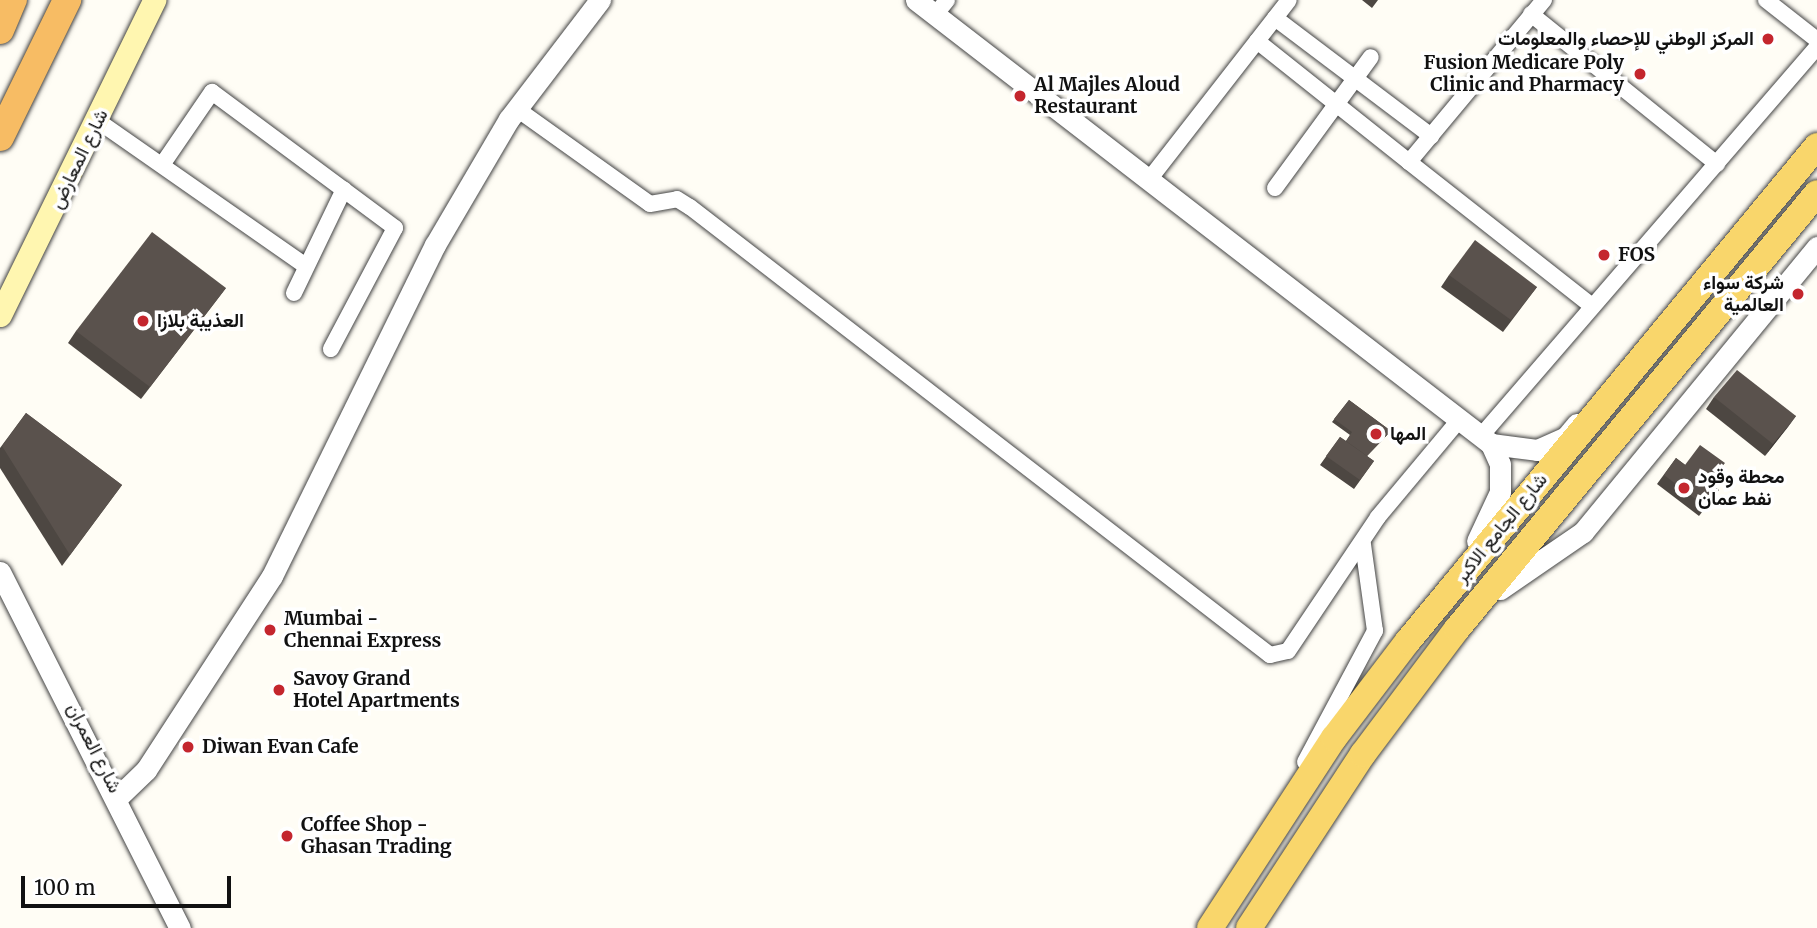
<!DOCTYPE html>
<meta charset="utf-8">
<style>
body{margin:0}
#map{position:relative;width:1817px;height:928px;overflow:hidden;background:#fffdf5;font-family:Merriweather,Vazirmatn,serif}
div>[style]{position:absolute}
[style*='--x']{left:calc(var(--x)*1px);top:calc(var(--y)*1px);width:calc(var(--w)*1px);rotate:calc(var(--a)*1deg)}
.roads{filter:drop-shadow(0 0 2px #444) drop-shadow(0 0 2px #444)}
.minor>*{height:16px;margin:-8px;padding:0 8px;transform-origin:8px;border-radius:8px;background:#fff}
.tertiary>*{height:21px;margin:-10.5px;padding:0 10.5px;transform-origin:10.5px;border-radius:10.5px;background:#fff}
.secondary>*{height:23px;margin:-11.5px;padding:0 11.5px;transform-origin:11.5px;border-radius:11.5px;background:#fff6b0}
.primary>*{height:26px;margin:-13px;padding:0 13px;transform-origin:13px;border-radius:13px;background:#f9d66b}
.trunk>*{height:28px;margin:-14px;padding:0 14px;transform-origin:14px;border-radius:14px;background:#f7bc64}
.wall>*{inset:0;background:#4d4742}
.shaded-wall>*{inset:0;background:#3f3936}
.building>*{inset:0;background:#5a524d}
.dots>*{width:19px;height:19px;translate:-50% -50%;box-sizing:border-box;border:4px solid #fff;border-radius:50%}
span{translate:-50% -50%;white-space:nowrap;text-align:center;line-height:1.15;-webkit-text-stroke:7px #fff;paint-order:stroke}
.poi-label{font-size:19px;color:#111;font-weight:700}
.right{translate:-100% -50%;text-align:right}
.left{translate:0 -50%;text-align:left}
.street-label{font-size:19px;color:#111}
.scale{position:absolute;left:21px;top:876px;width:210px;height:32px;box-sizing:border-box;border:4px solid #111;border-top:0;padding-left:9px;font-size:21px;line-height:24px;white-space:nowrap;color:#111;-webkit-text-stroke:5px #fff;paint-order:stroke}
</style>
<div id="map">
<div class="roads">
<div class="minor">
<div style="--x:1766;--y:0;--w:65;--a:38.1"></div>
<div style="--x:1531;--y:14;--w:239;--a:38.9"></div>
<div style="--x:935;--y:15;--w:19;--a:-51"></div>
<div style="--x:1275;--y:18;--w:196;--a:37.1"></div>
<div style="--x:1257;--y:41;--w:194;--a:38.5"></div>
<div style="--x:1409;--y:162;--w:211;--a:-50.2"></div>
<div style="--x:517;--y:109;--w:163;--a:35.5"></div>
<div style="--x:650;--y:204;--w:27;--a:-10"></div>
<div style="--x:677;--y:199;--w:15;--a:32"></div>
<div style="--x:690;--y:207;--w:733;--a:37.68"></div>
<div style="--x:1270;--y:655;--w:18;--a:-13"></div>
<div style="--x:1288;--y:651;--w:161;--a:-56.1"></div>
<div style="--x:1378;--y:517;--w:128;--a:-50.1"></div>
<div style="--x:98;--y:121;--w:254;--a:34.9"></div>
<div style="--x:164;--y:162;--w:85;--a:-55.6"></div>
<div style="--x:212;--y:92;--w:228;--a:36.6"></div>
<div style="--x:395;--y:228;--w:137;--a:117.9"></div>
<div style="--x:1409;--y:162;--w:233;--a:38.2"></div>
<div style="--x:1148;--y:181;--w:229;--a:-52.1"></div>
<div style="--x:1275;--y:188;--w:162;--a:-53.8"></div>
<div style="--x:294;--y:293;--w:115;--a:-64.3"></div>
<div style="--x:1481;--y:436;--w:514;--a:-49.18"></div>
<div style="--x:1305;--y:762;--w:149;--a:-61.9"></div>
<div style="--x:1375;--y:631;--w:88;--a:-97.9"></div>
</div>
<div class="tertiary">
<div style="--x:916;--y:0;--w:726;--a:37.67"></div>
<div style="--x:1491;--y:444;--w:22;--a:66"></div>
<div style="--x:1500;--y:464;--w:28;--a:90"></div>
<div style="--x:1500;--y:492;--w:54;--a:115.1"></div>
<div style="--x:1491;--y:444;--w:46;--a:7.4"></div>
<div style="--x:1537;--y:450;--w:32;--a:-24"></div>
<div style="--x:1566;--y:437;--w:17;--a:-50"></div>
<div style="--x:0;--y:572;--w:399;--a:63.2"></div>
<div style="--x:1500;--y:589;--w:101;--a:-34.5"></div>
<div style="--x:1583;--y:532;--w:369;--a:-50.6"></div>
<div style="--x:118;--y:797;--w:39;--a:-44"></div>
<div style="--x:146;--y:770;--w:231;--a:-57"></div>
<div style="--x:272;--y:576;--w:369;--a:-63.8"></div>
<div style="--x:435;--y:245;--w:146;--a:-59.6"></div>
<div style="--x:509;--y:119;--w:150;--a:-52.6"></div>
</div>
<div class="secondary">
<div style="--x:0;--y:315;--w:351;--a:-63.9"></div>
</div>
<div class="primary">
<div style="--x:1210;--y:928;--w:227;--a:-56.9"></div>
<div style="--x:1334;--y:738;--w:122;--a:-52.7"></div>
<div style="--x:1408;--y:641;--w:642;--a:-50.43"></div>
<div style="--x:1249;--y:928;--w:208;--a:-56.8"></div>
<div style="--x:1363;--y:754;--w:156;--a:-53.1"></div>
<div style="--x:1457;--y:629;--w:565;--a:-50.45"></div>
</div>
<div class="trunk">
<div style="--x:0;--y:30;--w:33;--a:-67"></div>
<div style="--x:0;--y:137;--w:153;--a:-63.9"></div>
</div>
</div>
<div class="wall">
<div style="clip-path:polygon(1362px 0,1378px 0,1372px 8px)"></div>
<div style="clip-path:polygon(1449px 275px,1537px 287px,1503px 332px,1441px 287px)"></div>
<div style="clip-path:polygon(226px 288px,141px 399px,68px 343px,76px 331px)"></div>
<div style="clip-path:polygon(1714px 397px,1796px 416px,1765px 456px,1706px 409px)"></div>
<div style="clip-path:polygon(1349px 400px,1391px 431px,1367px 456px,1374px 461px,1354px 489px,1320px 465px,1340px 437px,1346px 441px,1350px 435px,1332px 422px)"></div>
<div style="clip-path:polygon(26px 413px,122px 485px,62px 566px,0 468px,0 448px)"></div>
<div style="clip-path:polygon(1676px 458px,1719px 490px,1699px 516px,1657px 484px)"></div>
</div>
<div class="shaded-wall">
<div style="clip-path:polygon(1796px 416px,1788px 427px,1765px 456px,1773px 444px)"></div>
</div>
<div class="building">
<div style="clip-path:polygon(152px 232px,226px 288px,150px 387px,76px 331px)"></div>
<div style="clip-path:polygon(1475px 240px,1537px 287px,1511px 320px,1449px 275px)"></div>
<div style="clip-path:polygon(1737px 370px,1796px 416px,1773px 444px,1714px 397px)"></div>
<div style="clip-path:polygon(1349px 400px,1391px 431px,1367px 456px,1346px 441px,1352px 432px,1334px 419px)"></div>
<div style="clip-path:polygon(26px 413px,122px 485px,70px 555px,2px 446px)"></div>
<div style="clip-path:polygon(1340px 437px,1374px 461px,1360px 480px,1326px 456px)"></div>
<div style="clip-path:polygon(1700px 445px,1725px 463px,1709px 483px,1719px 490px,1706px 507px,1664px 475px,1676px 458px,1685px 465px)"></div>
</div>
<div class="dots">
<div style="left:1768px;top:39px;background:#c4262e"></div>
<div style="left:1640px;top:74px;background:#c4262e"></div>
<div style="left:1020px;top:96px;background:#c4262e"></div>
<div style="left:1604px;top:255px;background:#c4262e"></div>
<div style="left:1798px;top:294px;background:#c4262e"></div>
<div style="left:143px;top:321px;background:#c4262e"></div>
<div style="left:1376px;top:434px;background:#c4262e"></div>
<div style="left:1684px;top:488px;background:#c4262e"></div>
<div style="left:270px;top:630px;background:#c4262e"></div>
<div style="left:279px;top:690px;background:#c4262e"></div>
<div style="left:188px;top:747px;background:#c4262e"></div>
<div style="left:287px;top:836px;background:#c4262e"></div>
</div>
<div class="poi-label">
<span class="right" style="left:1754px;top:39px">المركز الوطني للإحصاء والمعلومات</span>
<span class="right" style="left:1624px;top:74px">Fusion Medicare Poly<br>Clinic and Pharmacy</span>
<span class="left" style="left:1034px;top:96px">Al Majles Aloud<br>Restaurant</span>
<span class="left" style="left:1618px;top:255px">FOS</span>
<span class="right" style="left:1784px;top:294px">شركة سواء<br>العالمية</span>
<span class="left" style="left:157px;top:321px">العذيبة بلازا</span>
<span class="left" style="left:1390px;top:434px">المه‍ا</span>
<span class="left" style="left:1698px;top:488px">محطة وقود<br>نفط عمان</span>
<span class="left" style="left:284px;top:630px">Mumbai -<br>Chennai Express</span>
<span class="left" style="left:293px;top:690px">Savoy Grand<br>Hotel Apartments</span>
<span class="left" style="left:202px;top:747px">Diwan Evan Cafe</span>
<span class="left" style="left:301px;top:836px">Coffee Shop -<br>Ghasan Trading</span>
</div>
<div class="street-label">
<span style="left:79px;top:159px;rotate:-64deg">شارع المعارض</span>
<span style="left:1501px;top:528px;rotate:-51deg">شارع الجامع الاكبر</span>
<span style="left:94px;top:748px;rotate:63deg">شارع العمران</span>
</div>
<div class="scale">100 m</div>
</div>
